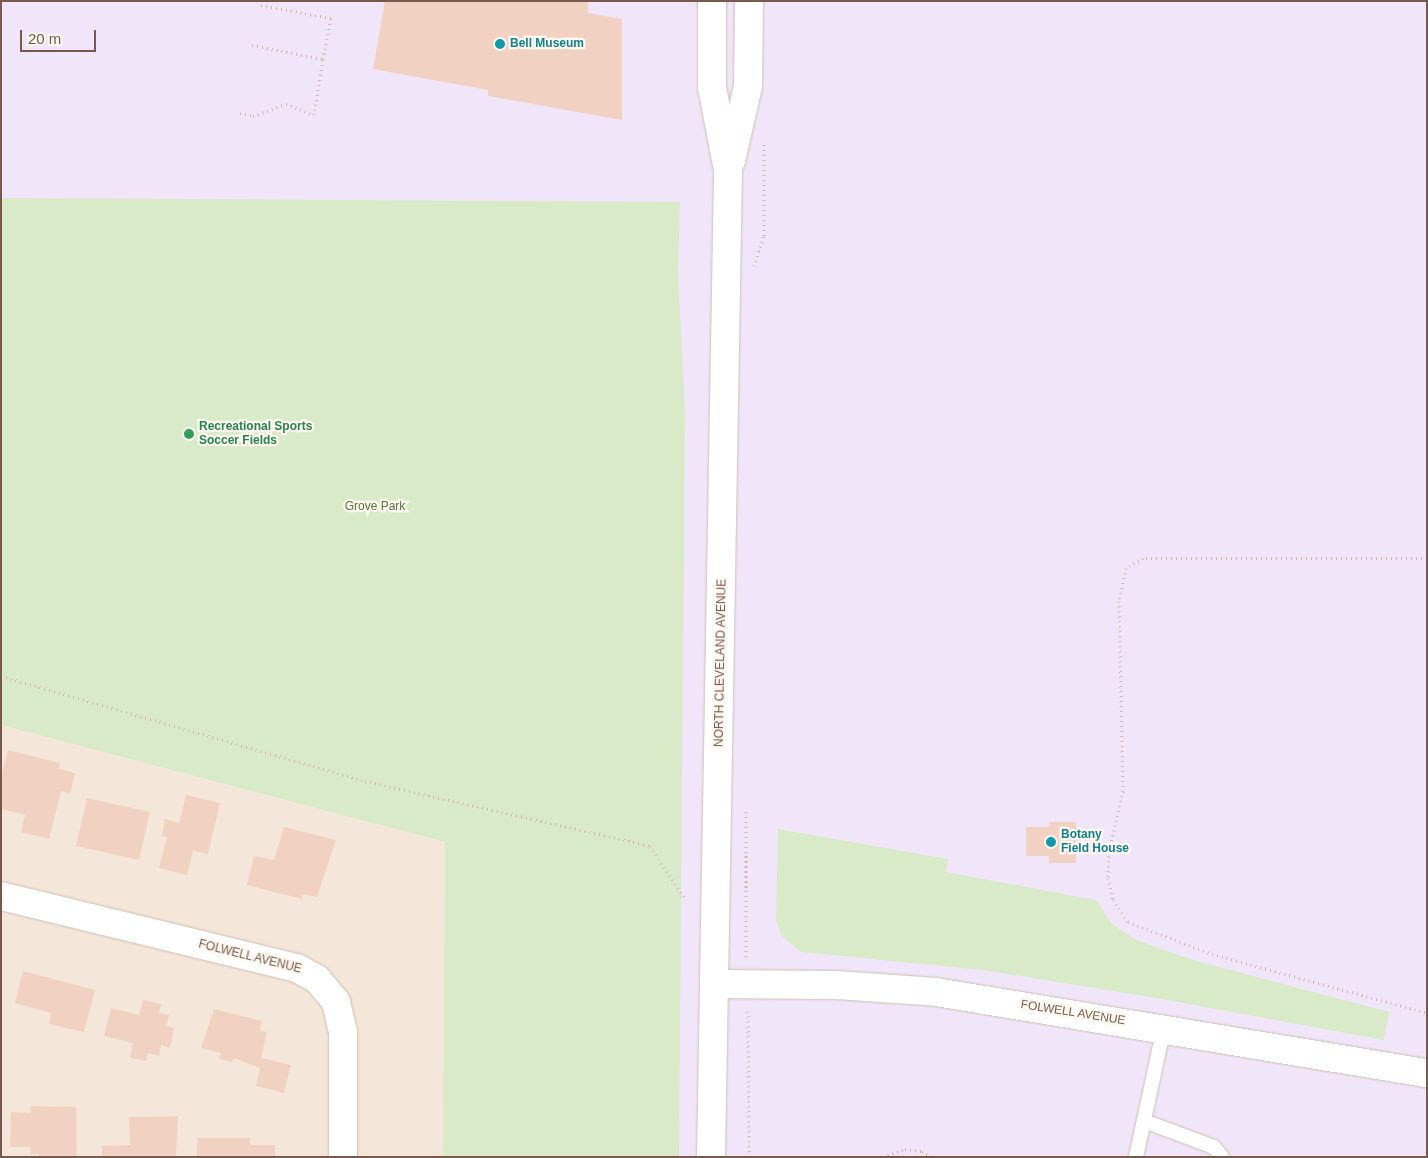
<!DOCTYPE html>
<style>
body{margin:0}
#map{position:relative;width:1428px;height:1158px;overflow:hidden;background:#fcf4ea;font-family:Arial,sans-serif}
div>[style]{position:absolute}
[style*='--x']{left:calc(var(--x)*1px);top:calc(var(--y)*1px);width:calc(var(--w)*1px);rotate:calc(var(--a)*1deg)}
.residential>*{inset:0;background:#f4e6d9}
.education>*{inset:0;background:#f1e6f9}
.green>*{inset:0;background:#d8eac8}
.building>*{inset:0;background:#f1d2c2}
.path>*{height:3px;margin-top:-1.5px;transform-origin:0;background:repeating-linear-gradient(90deg,#d7b5a5 0 1px,transparent 0 5px)}
.roads{filter:drop-shadow(0 0 1px #d1beb2) drop-shadow(0 0 1px #d1beb2)}
.service>*{height:14px;margin:-7px;padding:0 7px;transform-origin:7px;border-radius:7px;background:#fff}
.minor>*{height:28px;margin:-14px;padding:0 14px;transform-origin:14px;border-radius:14px;background:#fff}
.secondary>*{height:28px;margin:-14px;padding:0 14px;transform-origin:14px;border-radius:14px;background:#fff}
.dots>*{width:14px;height:14px;translate:-50% -50%;box-sizing:border-box;border:2px solid #fff8f1;border-radius:50%}
span{translate:-50% -50%;white-space:nowrap;text-align:center;line-height:1.15;-webkit-text-stroke:4.5px #fff8f1;paint-order:stroke}
.culture-label{font-size:12px;color:#0d838f;font-weight:700}
.left{translate:0 -50%;text-align:left}
.leisure-label{font-size:12px;color:#27864d;font-weight:700}
.park-label{font-size:12px;color:#557742}
.street-label{font-size:12px;color:#775a4d}
.frame{position:absolute;inset:0;border:2px solid #775a4d;pointer-events:none}
.scale{position:absolute;left:20px;top:30px;width:76px;height:22px;box-sizing:border-box;border:2px solid #775a4d;border-top:0;padding-left:6px;font-size:15px;line-height:18px;white-space:nowrap;color:#775a4d;-webkit-text-stroke:4px #fff8f1;paint-order:stroke}
</style>
<div id="map">
<div class="residential">
<div style="clip-path:polygon(1px 725px,445px 842px,443px 1157px,1px 1157px)"></div>
</div>
<div class="education">
<div style="clip-path:polygon(1px 1px,1427px 1px,1427px 1157px,443px 1157px,445px 842px,1px 725px)"></div>
</div>
<div class="green">
<div style="clip-path:polygon(1px 198px,680px 202px,678px 274px,685px 411px,679px 1157px,443px 1157px,445px 842px,1px 725px)"></div>
<div style="clip-path:polygon(778px 829px,948px 859px,946px 872px,1096px 900px,1112px 924px,1136px 940px,1193px 960px,1389px 1012px,1384px 1040px,1156px 998px,983px 970px,801px 952px,782px 936px,776px 920px)"></div>
</div>
<div class="building">
<div style="clip-path:polygon(385px 1px,588px 1px,588px 13px,622px 19px,622px 120px,488px 96px,488px 90px,373px 69px)"></div>
<div style="clip-path:polygon(8px 750px,60px 763px,59px 769px,75px 773px,70px 794px,61px 791px,49px 839px,21px 832px,25px 815px,1px 809px,1px 778px)"></div>
<div style="clip-path:polygon(186px 795px,220px 803px,208px 854px,193px 851px,187px 875px,159px 868px,167px 837px,162px 836px,165px 819px,179px 823px)"></div>
<div style="clip-path:polygon(87px 798px,150px 812px,139px 860px,76px 846px)"></div>
<div style="clip-path:polygon(1049px 822px,1076px 822px,1076px 863px,1049px 863px,1049px 856px,1026px 856px,1026px 827px,1049px 827px)"></div>
<div style="clip-path:polygon(284px 827px,336px 840px,317px 897px,303px 894px,302px 899px,247px 885px,254px 856px,274px 860px)"></div>
<div style="clip-path:polygon(23px 971px,95px 990px,84px 1032px,49px 1024px,51px 1013px,15px 1003px)"></div>
<div style="clip-path:polygon(143px 1000px,161px 1004px,159px 1013px,169px 1015px,166px 1026px,174px 1028px,170px 1048px,161px 1045px,159px 1056px,148px 1053px,146px 1061px,130px 1058px,133px 1043px,104px 1036px,111px 1008px,139px 1015px)"></div>
<div style="clip-path:polygon(214px 1009px,262px 1021px,260px 1031px,267px 1032px,261px 1058px,291px 1065px,284px 1093px,256px 1086px,260px 1068px,234px 1058px,232px 1062px,219px 1059px,221px 1053px,201px 1048px)"></div>
<div style="clip-path:polygon(31px 1106px,76px 1107px,77px 1157px,39px 1157px,39px 1154px,30px 1154px,30px 1147px,10px 1147px,11px 1112px,31px 1113px)"></div>
<div style="clip-path:polygon(178px 1116px,176px 1157px,102px 1157px,102px 1146px,130px 1145px,129px 1117px)"></div>
<div style="clip-path:polygon(197px 1138px,250px 1138px,250px 1145px,275px 1145px,275px 1157px,197px 1157px)"></div>
</div>
<div class="path">
<div style="--x:252;--y:45;--w:72;--a:11.2"></div>
<div style="--x:323;--y:59;--w:42;--a:-79"></div>
<div style="--x:331;--y:18;--w:73;--a:-169.8"></div>
<div style="--x:240;--y:113;--w:13;--a:13"></div>
<div style="--x:253;--y:116;--w:35;--a:-20"></div>
<div style="--x:286;--y:104;--w:30;--a:21"></div>
<div style="--x:314;--y:115;--w:57;--a:-80.9"></div>
<div style="--x:754;--y:266;--w:32;--a:-72"></div>
<div style="--x:764;--y:236;--w:94;--a:-90"></div>
<div style="--x:1427;--y:558;--w:284;--a:180"></div>
<div style="--x:1143;--y:558;--w:20;--a:150"></div>
<div style="--x:1126;--y:568;--w:34;--a:102"></div>
<div style="--x:1119;--y:601;--w:190;--a:88.8"></div>
<div style="--x:1123;--y:791;--w:62;--a:103.1"></div>
<div style="--x:1109;--y:851;--w:27;--a:92"></div>
<div style="--x:1108;--y:878;--w:23;--a:77"></div>
<div style="--x:1113;--y:900;--w:27;--a:56"></div>
<div style="--x:1128;--y:922;--w:90;--a:20.9"></div>
<div style="--x:1212;--y:954;--w:223;--a:15.3"></div>
<div style="--x:1;--y:676;--w:379;--a:16.1"></div>
<div style="--x:365;--y:781;--w:292;--a:12.8"></div>
<div style="--x:650;--y:846;--w:64;--a:56.6"></div>
<div style="--x:746;--y:811;--w:149;--a:90"></div>
<div style="--x:748;--y:1011;--w:146;--a:89.6"></div>
<div style="--x:883;--y:1157;--w:23;--a:-20"></div>
<div style="--x:905;--y:1149;--w:17;--a:7"></div>
<div style="--x:922;--y:1151;--w:12;--a:31"></div>
</div>
<div class="roads">
<div class="service">
<div style="--x:1144;--y:1121;--w:75;--a:20.4"></div>
<div style="--x:1214;--y:1147;--w:13;--a:51"></div>
<div style="--x:1136;--y:1157;--w:132;--a:-77.8"></div>
</div>
<div class="minor">
<div style="--x:1;--y:896;--w:305;--a:13.7"></div>
<div style="--x:297;--y:968;--w:23;--a:29"></div>
<div style="--x:317;--y:979;--w:30;--a:50"></div>
<div style="--x:336;--y:1002;--w:31;--a:77"></div>
<div style="--x:343;--y:1032;--w:125;--a:90"></div>
<div style="--x:715;--y:984;--w:122;--a:0.5"></div>
<div style="--x:837;--y:985;--w:99;--a:4"></div>
<div style="--x:936;--y:992;--w:498;--a:9.4"></div>
</div>
<div class="secondary">
<div style="--x:731;--y:161;--w:77;--a:-77.2"></div>
<div style="--x:748;--y:86;--w:85;--a:-89.3"></div>
<div style="--x:711;--y:1157;--w:987;--a:-89.01"></div>
<div style="--x:728;--y:170;--w:85;--a:-100.9"></div>
<div style="--x:712;--y:87;--w:86;--a:-90"></div>
</div>
</div>
<div class="dots">
<div style="left:500px;top:44px;background:#0f9aa8"></div>
<div style="left:189px;top:434px;background:#2e9e5b"></div>
<div style="left:1051px;top:842px;background:#0f9aa8"></div>
</div>
<div class="culture-label">
<span class="left" style="left:510px;top:44px">Bell Museum</span>
<span class="left" style="left:1061px;top:842px">Botany<br>Field House</span>
</div>
<div class="leisure-label">
<span class="left" style="left:199px;top:434px">Recreational Sports<br>Soccer Fields</span>
</div>
<div class="park-label">
<span style="left:375px;top:507px">Grove Park</span>
</div>
<div class="street-label">
<span style="left:721px;top:663px;rotate:-89deg">NORTH CLEVELAND AVENUE</span>
<span style="left:250px;top:957px;rotate:14deg">FOLWELL AVENUE</span>
<span style="left:1073px;top:1013px;rotate:9deg">FOLWELL AVENUE</span>
</div>
<div class="frame"></div>
<div class="scale">20 m</div>
</div>
